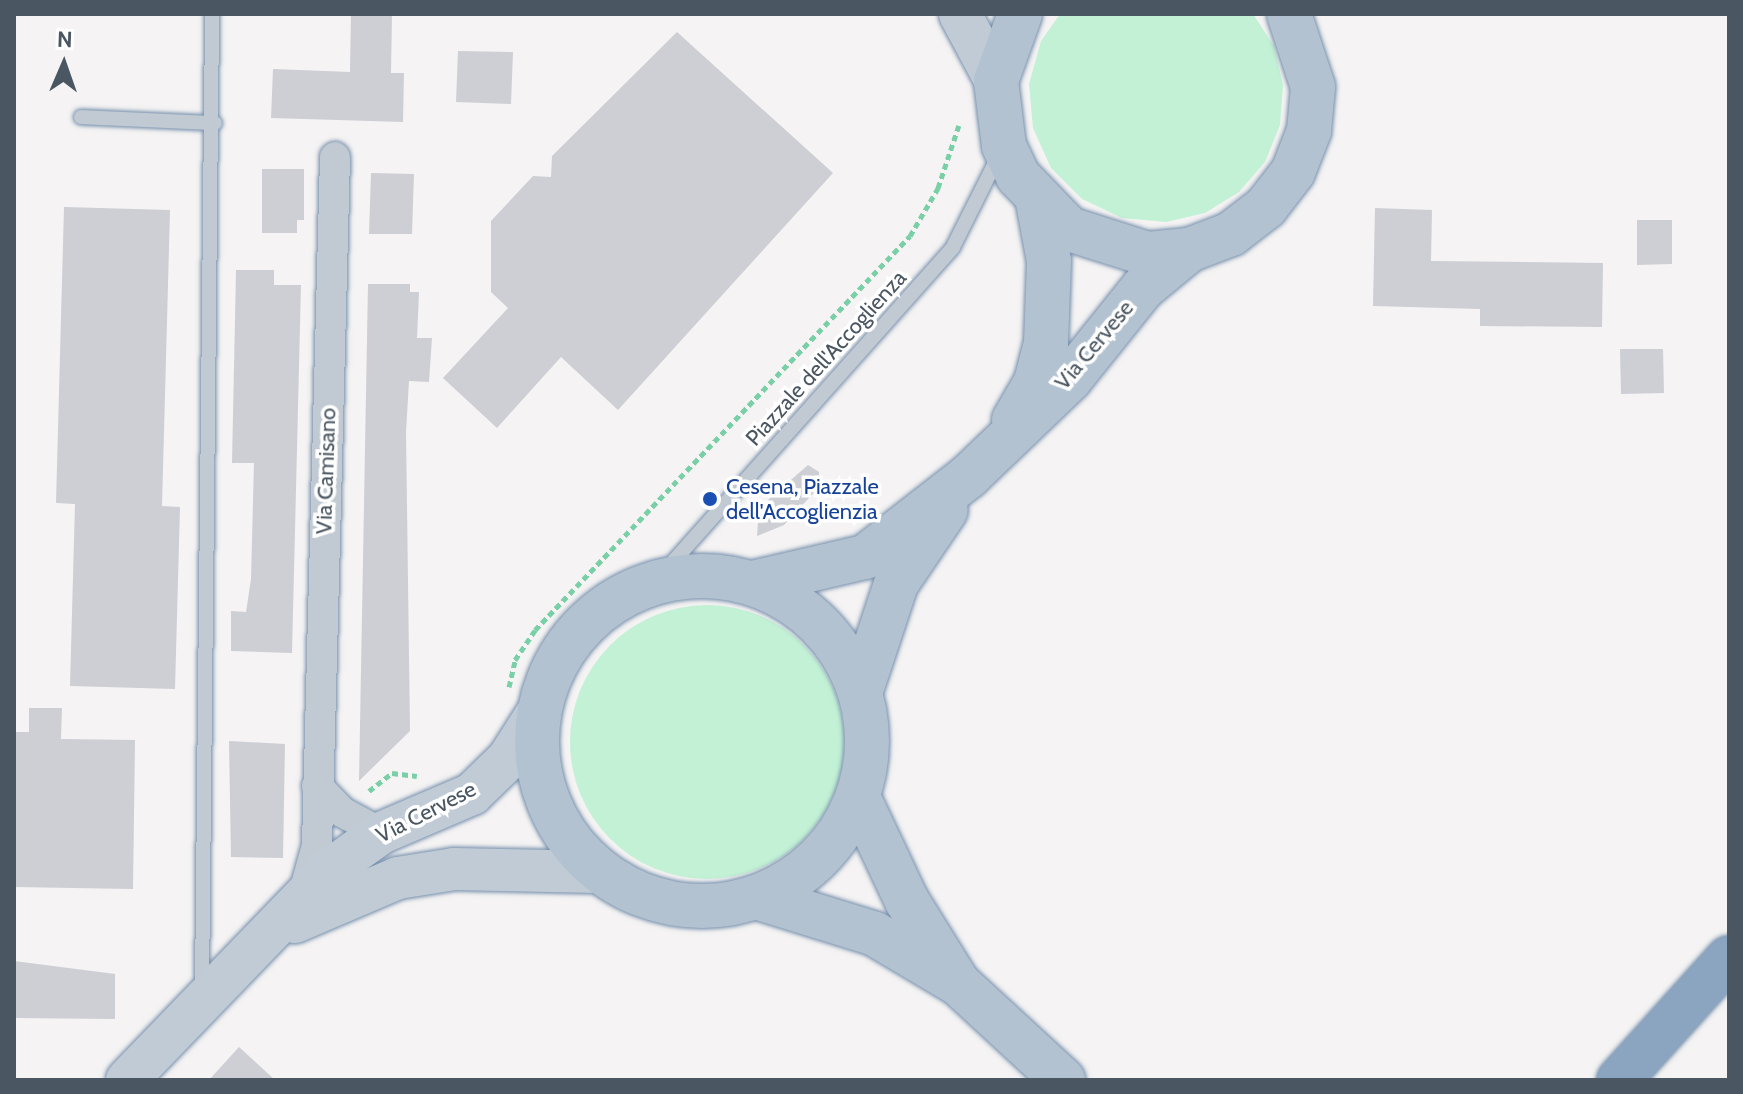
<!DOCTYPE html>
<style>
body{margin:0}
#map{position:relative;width:1743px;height:1094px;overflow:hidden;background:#f5f3f3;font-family:Cabin,sans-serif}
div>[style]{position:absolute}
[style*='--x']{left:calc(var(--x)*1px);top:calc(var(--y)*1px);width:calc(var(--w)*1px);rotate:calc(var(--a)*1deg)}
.green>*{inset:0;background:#c3f1d5}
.round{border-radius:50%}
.building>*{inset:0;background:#cdcfd5}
.path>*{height:5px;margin-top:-2.5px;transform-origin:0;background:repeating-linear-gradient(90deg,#7ad0a6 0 6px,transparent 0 10px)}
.roads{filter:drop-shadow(0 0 2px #7690ad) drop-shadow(0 0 2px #7690ad)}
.lane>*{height:14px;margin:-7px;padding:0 7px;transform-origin:7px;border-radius:7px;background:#c1cad2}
.street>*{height:30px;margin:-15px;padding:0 15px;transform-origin:15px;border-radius:15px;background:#c1cad2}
.secondary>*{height:42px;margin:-21px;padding:0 21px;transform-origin:21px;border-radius:21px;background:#c1cbd6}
.primary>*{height:44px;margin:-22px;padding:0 22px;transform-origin:22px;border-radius:22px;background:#b3c2d1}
.primary>.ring{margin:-22px;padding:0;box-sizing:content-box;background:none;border:44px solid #b3c2d1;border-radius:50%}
.highway>*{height:44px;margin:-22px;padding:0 22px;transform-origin:22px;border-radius:22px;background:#8ba5c1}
.dots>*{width:22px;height:22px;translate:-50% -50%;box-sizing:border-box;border:4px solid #fff;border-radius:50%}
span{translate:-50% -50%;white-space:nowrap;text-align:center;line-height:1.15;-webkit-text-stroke:7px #fff;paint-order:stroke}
.street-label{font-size:22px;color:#4a5661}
.transit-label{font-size:22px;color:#164399}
.left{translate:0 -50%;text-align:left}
.frame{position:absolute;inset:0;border:16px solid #4a5661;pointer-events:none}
.north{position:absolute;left:24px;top:24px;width:80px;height:80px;-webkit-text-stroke:6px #fff;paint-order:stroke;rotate:2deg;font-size:22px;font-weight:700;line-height:32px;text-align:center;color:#4a5661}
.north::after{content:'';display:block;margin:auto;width:28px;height:36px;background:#4a5661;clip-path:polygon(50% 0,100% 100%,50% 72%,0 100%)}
</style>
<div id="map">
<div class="green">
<div style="clip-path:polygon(1060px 14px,1253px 14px,1274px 46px,1283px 85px,1280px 125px,1265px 162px,1239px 192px,1205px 213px,1166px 222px,1122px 218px,1082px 199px,1051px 168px,1033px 128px,1029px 84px,1041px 41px)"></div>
<div class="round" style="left:570px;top:605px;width:274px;height:274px"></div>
</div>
<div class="building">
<div style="clip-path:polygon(351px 14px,392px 14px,391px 73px,404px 73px,403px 122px,271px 118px,273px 69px,350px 72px)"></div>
<div style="clip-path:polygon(677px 32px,833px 173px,618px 410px,561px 357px,497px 428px,443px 378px,508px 308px,491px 292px,491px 221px,533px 176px,551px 177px,552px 156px)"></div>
<div style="clip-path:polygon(458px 51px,513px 52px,511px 104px,456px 102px)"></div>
<div style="clip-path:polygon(262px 169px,304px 169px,304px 220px,297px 220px,297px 233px,262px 233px)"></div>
<div style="clip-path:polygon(371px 173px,414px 174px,412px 234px,369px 234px)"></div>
<div style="clip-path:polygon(64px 207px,170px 210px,162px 506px,180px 507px,175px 689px,70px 686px,75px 504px,56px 503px)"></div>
<div style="clip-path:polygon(1375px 208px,1432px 210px,1431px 261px,1603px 263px,1602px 327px,1480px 326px,1480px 309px,1373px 306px)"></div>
<div style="clip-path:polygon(1637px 220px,1672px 220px,1672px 264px,1637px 265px)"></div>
<div style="clip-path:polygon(236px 270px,274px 270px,274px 285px,301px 285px,292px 653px,231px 651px,231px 611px,246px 612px,251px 579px,254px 463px,232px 463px)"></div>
<div style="clip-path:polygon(368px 284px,410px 284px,410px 292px,419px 292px,417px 338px,432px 338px,429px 382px,409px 381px,406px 432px,410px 731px,359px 781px)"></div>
<div style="clip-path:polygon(1620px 349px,1663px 349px,1664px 393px,1621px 394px)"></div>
<div style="clip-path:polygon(808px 465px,819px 472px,820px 486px,784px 525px,757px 536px,759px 508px)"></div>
<div style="clip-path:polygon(29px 708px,62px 708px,61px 739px,135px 740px,133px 889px,14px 887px,14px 732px,29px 732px)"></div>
<div style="clip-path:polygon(229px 741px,285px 744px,283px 858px,231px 857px)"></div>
<div style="clip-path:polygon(14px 961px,115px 974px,115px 1019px,14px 1018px)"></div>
<div style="clip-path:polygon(239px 1047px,275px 1080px,209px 1080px)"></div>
</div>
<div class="path">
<div style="--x:509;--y:687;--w:28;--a:-77"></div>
<div style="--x:515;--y:660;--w:36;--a:-56"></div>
<div style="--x:535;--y:630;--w:544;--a:-46.42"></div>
<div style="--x:910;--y:236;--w:56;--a:-59.7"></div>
<div style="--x:938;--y:188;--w:66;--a:-71.6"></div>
<div style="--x:369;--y:791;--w:29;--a:-38"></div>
<div style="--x:392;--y:773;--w:25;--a:7"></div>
</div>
<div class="roads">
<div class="lane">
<div style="--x:81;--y:117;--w:134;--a:2.6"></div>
<div style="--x:655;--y:582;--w:448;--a:-48.3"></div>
<div style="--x:953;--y:247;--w:101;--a:-63.4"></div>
<div style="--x:202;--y:989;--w:975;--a:-89.41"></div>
</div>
<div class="street">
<div style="--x:317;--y:786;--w:36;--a:46"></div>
<div style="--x:342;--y:812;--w:44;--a:28.3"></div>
<div style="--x:303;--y:896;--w:53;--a:-74.6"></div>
<div style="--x:317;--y:845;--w:688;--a:-88.5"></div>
</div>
<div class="secondary">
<div style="--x:960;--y:14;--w:76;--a:61.8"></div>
<div style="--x:295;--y:922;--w:112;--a:-23.1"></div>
<div style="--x:398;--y:878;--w:57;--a:-9.1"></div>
<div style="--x:454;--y:869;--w:144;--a:1.2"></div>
<div style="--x:127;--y:1080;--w:295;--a:-46"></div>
<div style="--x:332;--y:868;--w:60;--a:-35.5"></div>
<div style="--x:381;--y:833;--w:99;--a:-23.2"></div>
<div style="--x:472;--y:794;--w:50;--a:-44.2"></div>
<div style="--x:508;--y:759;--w:56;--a:-57.4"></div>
</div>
<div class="primary">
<div style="--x:1020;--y:14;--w:71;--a:109.7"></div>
<div style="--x:996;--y:81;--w:65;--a:83"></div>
<div style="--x:1004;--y:146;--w:33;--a:65"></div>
<div style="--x:1018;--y:176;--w:74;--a:46.1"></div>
<div style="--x:1069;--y:229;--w:83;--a:17.6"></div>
<div style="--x:1148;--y:254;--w:41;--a:-5.6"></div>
<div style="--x:1189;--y:250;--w:45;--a:-20.9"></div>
<div style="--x:1231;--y:234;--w:44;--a:-37.6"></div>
<div style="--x:1266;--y:207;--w:44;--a:-52.4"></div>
<div style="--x:1293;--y:172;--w:44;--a:-68.7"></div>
<div style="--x:1309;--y:131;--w:44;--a:-84.8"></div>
<div style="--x:1313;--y:87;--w:77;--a:-108.2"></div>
<div style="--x:1014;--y:420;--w:44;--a:-59.9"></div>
<div style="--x:1036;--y:382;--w:40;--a:-75.6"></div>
<div style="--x:1046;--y:343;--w:82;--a:-87.9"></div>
<div style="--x:1049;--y:261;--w:60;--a:-100.6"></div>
<div class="ring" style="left:537px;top:576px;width:286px;height:286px"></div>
<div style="--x:753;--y:583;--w:115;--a:-13.1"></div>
<div style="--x:865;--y:557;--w:132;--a:-37.9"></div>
<div style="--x:969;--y:476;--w:140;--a:-43.8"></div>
<div style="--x:1070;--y:379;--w:117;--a:-51.3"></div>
<div style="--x:1143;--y:288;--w:60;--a:-39.6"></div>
<div style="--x:861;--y:690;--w:112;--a:-71.7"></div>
<div style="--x:896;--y:584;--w:89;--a:-56"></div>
<div style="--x:859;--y:799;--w:113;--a:64.8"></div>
<div style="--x:907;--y:901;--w:91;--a:58.1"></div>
<div style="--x:759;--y:898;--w:121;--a:17.2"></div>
<div style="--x:875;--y:934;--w:98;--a:30.8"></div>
<div style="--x:959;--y:984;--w:142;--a:42.7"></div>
</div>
<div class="highway">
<div style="--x:1619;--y:1080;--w:164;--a:-48"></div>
</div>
</div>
<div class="dots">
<div style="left:710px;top:499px;background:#1a4fb4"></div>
</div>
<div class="street-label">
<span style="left:1094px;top:345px;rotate:-50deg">Via Cervese</span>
<span style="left:826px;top:358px;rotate:-48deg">Piazzale dell'Accoglienza</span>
<span style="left:326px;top:471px;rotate:-88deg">Via Camisano</span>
<span style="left:426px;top:812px;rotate:-27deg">Via Cervese</span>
</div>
<div class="transit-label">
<span class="left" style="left:726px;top:499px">Cesena, Piazzale<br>dell'Accoglienzia</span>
</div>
<div class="frame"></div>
<div class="north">N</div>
</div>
